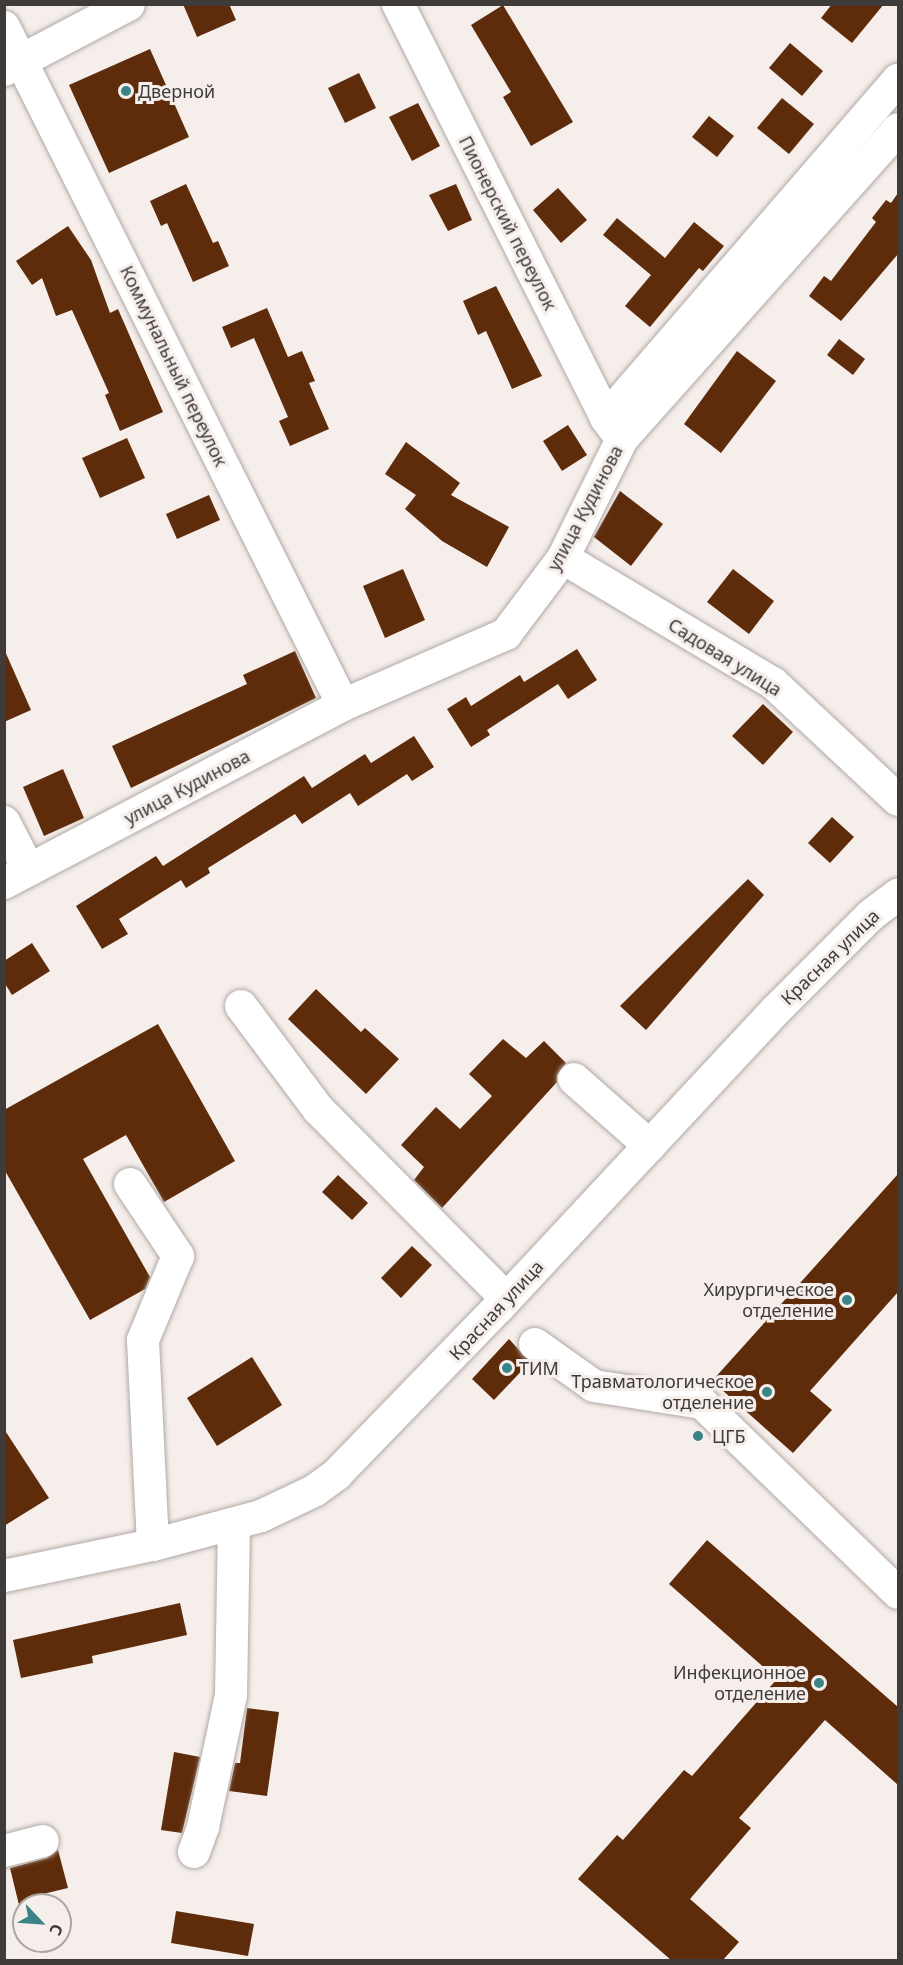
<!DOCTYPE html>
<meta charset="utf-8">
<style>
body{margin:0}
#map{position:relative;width:903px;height:1965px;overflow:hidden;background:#f5eeea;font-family:"Noto Sans",sans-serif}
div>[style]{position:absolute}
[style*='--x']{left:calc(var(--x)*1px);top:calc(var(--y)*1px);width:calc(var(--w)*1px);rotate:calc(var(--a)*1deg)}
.building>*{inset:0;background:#5f2c0b}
.roads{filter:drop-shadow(0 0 2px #b0a9a6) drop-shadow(0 0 2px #b0a9a6)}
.minor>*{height:32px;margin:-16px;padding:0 16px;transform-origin:16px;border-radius:16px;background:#fff}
.major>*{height:33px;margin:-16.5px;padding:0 16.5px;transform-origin:16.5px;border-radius:16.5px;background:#fff}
.dots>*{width:16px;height:16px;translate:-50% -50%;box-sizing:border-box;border:3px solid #f5eeea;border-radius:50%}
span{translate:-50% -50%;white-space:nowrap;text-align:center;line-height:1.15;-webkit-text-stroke:6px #f5eeea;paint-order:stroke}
.poi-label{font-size:18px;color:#3e3b39}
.left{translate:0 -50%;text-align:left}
.right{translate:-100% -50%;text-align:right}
.street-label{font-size:18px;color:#3e3b39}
.frame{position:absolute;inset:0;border:6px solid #3e3b39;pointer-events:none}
.north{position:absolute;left:12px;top:1893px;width:60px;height:60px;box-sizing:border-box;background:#f5eeea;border:2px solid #aca6a3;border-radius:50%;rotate:115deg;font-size:16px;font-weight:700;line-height:24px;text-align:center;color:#3e3b39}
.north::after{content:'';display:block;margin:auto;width:21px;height:27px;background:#3a8386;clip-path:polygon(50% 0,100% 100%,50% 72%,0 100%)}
</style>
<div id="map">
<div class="building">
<div style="clip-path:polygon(183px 4px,229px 4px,236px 20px,197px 37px)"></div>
<div style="clip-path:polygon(832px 4px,884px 4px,852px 43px,821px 18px)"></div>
<div style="clip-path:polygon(503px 5px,573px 122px,531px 146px,503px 97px,511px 92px,471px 25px)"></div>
<div style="clip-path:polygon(790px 43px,823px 71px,802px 96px,769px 68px)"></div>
<div style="clip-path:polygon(150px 49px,189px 137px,109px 173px,69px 85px)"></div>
<div style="clip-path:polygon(359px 73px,376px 108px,345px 123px,328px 88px)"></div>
<div style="clip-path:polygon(782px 98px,814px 124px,789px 154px,757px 128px)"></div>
<div style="clip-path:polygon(418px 103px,440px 146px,412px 161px,389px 117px)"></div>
<div style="clip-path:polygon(709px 116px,734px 136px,717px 157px,692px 137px)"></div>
<div style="clip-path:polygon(186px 184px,213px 243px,218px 241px,229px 266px,193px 282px,167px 223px,161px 226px,150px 201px)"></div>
<div style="clip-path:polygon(456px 184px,472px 220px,448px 231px,429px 195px)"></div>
<div style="clip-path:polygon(558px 188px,587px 220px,561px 243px,533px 210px)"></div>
<div style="clip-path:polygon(898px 193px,898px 254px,841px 321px,809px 296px,824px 276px,831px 281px,876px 222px,872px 218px,886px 200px,891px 203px)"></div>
<div style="clip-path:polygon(617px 218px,665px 258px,694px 222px,724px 246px,703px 271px,699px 268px,650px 327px,625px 306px,651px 275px,603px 235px)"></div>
<div style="clip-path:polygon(68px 226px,91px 260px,110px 313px,118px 309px,163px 412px,120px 431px,105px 395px,109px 393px,72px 310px,56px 316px,42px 278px,32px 285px,16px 261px)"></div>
<div style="clip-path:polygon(496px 286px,542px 376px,512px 389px,486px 331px,478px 335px,463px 301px)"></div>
<div style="clip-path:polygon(267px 308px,288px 357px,302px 351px,315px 381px,309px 383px,329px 429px,290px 446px,279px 421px,288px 417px,254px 338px,231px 348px,222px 327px)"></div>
<div style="clip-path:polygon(839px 339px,865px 359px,853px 375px,827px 355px)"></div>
<div style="clip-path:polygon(737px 351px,776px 381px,721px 453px,684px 424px)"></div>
<div style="clip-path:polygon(568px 425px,587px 455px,562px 471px,543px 441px)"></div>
<div style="clip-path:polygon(127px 438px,145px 478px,100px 498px,82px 458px)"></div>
<div style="clip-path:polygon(406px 442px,460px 483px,451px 495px,509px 527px,487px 567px,442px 541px,405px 509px,416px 495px,385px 474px)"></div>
<div style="clip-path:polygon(620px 491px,663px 524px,631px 566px,594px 537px)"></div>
<div style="clip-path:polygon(209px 495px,220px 520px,177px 539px,166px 514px)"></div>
<div style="clip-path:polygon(403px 569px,425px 620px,385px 638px,363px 586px)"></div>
<div style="clip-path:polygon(733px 569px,774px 601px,749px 634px,707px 602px)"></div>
<div style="clip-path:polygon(4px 649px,31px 710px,4px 722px)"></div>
<div style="clip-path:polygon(577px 649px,597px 680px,568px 699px,558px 684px,487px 730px,490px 735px,471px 747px,447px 709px,466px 697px,471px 706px,520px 675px,524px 682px)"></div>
<div style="clip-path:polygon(295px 651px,316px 698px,131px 788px,112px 746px,247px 684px,243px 675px)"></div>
<div style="clip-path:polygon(763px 704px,793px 732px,763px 765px,732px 736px)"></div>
<div style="clip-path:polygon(414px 736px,434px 767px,412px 781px,407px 774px,358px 806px,350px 793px,302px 824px,295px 814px,208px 868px,210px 873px,186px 888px,181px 880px,119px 919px,128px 934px,102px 949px,76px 906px,156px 856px,163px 866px,304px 776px,312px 788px,365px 754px,371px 763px)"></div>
<div style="clip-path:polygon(63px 769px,84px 818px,44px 836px,23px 787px)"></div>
<div style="clip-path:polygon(832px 817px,854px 837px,830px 863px,808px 843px)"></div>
<div style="clip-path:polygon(748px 879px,764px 895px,646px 1030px,620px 1006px)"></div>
<div style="clip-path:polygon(32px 943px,50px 971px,12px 995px,4px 982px,4px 961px)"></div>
<div style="clip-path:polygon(316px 989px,361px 1032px,365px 1028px,399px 1059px,366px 1094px,288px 1019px)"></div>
<div style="clip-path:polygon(158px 1024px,235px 1161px,164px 1202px,126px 1135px,83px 1159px,150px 1277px,145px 1289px,90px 1320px,4px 1169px,4px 1110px)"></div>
<div style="clip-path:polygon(503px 1039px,526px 1058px,544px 1041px,566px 1063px,557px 1075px,557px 1082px,442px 1208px,414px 1180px,424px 1167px,401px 1145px,436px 1107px,460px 1129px,492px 1096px,469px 1074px)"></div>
<div style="clip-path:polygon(898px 1174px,898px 1292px,810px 1391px,832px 1410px,793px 1453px,712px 1381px)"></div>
<div style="clip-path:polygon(338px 1175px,368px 1203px,352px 1220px,322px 1192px)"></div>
<div style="clip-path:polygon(412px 1246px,432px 1265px,401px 1298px,381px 1278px)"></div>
<div style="clip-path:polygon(509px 1339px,530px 1362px,494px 1400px,472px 1379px)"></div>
<div style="clip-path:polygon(252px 1357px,282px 1405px,217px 1446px,187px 1398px)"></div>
<div style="clip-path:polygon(4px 1429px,49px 1498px,4px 1526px)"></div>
<div style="clip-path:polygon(707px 1540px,898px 1707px,898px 1785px,825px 1720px,739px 1818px,751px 1828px,690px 1899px,739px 1942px,723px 1960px,671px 1960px,578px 1879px,617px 1835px,623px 1840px,684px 1770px,692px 1776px,777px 1679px,669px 1584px)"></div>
<div style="clip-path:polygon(180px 1603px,187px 1635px,92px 1656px,93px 1663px,21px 1678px,13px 1640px)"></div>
<div style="clip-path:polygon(247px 1708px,279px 1712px,267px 1796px,229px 1791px,235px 1763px,240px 1763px)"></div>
<div style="clip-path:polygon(174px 1752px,200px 1757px,182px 1833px,161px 1830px)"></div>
<div style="clip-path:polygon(58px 1850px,68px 1888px,43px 1894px,46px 1905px,19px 1905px,10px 1868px,47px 1858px)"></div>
<div style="clip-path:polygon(176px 1911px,254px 1924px,248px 1956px,171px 1943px)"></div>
</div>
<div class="roads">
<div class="minor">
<div style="--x:398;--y:4;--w:463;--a:63.3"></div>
<div style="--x:606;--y:418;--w:26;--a:53"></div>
<div style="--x:4;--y:27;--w:758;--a:63.43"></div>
<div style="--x:606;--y:418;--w:447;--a:-49.2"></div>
<div style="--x:563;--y:558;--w:244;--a:30.8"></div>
<div style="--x:773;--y:683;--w:171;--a:43.1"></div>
<div style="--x:4;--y:822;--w:54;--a:62.5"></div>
<div style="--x:4;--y:883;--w:383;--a:-27.7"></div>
<div style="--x:343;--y:705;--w:178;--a:-23.5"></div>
<div style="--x:506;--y:634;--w:95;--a:-53.1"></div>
<div style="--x:563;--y:558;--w:133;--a:-63.6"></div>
<div style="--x:622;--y:439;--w:415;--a:-48.3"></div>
<div style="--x:241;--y:1006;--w:129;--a:53.2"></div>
<div style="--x:318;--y:1109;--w:267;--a:45.2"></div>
<div style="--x:574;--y:1079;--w:101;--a:41.4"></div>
<div style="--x:130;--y:1184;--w:87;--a:56.3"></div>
<div style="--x:178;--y:1256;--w:91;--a:112.6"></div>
<div style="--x:143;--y:1340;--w:205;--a:87.2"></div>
<div style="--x:535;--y:1344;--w:72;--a:35.4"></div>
<div style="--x:594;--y:1386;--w:109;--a:8.9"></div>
<div style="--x:702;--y:1403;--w:273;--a:44.1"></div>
<div style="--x:4;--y:1576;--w:152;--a:-11.8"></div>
<div style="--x:153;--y:1545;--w:112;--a:-15"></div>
<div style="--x:261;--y:1516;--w:59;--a:-25.3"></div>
<div style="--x:314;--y:1491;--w:29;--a:-36"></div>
<div style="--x:337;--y:1474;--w:233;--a:-45.9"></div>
<div style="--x:499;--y:1307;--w:406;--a:-47"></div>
<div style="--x:776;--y:1010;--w:134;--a:-45"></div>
<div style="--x:871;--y:915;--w:34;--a:-37"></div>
<div style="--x:4;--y:1851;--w:40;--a:-14.4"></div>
<div style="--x:194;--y:1852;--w:27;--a:-70"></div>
<div style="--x:203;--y:1827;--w:135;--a:-78"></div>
<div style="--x:231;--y:1695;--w:171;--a:-89"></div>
</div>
<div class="major">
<div style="--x:4;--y:69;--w:140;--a:-27.7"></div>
</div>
</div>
<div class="dots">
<div style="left:126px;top:91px;background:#3a8386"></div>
<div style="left:847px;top:1300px;background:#3a8386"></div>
<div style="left:507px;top:1368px;background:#3a8386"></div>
<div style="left:767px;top:1392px;background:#3a8386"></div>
<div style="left:698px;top:1436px;background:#3a8386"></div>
<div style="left:819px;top:1683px;background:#3a8386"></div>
</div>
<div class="poi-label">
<span class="left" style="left:138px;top:91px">Дверной</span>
<span class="right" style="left:834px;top:1300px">Хирургическое<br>отделение</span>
<span class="left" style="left:519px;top:1368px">ТИМ</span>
<span class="right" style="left:754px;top:1392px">Травматологическое<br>отделение</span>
<span class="left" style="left:712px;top:1436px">ЦГБ</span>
<span class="right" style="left:806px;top:1683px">Инфекционное<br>отделение</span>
</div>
<div class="street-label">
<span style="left:508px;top:223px;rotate:63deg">Пионерский переулок</span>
<span style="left:174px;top:366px;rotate:64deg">Коммунальный переулок</span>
<span style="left:585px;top:508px;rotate:-62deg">улица Кудинова</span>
<span style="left:725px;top:657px;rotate:32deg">Садовая улица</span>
<span style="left:187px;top:787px;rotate:-28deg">улица Кудинова</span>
<span style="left:830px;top:957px;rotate:-44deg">Красная улица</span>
<span style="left:496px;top:1310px;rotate:-47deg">Красная улица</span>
</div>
<div class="frame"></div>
<div class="north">С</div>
</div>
